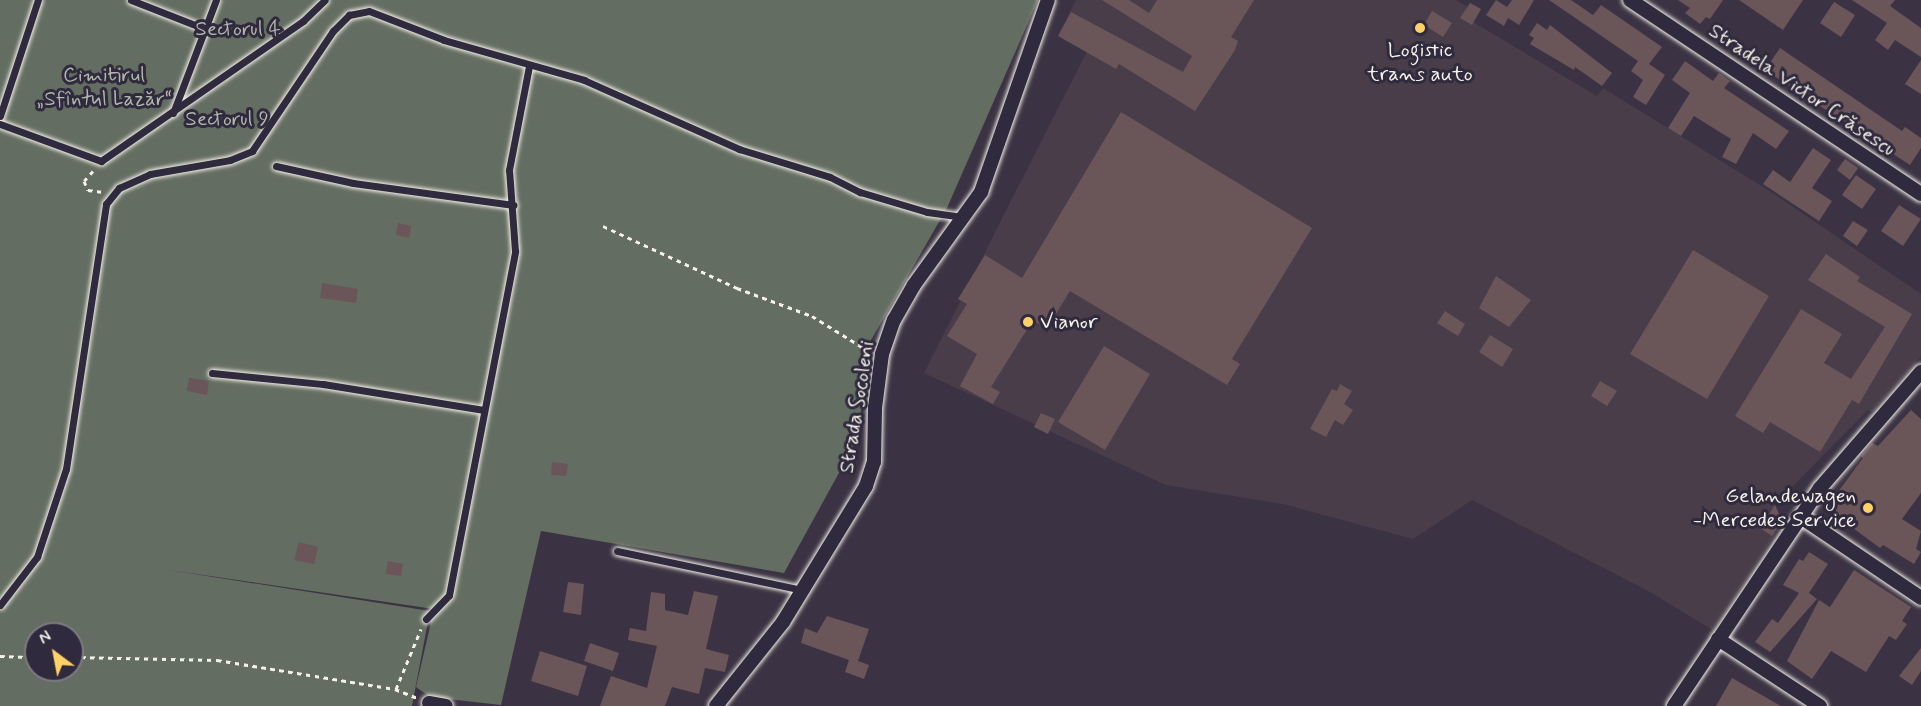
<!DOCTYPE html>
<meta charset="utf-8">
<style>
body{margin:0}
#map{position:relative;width:1921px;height:706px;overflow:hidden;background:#3b3343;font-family:Mynerve,sans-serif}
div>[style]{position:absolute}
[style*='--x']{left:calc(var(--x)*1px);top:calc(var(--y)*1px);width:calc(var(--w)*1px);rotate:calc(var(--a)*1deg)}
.built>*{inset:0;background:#493d4a}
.green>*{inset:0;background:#646d61}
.building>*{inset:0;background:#6a5559}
.path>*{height:3px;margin-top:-1.5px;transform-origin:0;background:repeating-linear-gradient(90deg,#f4f1e8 0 4.5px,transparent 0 9px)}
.roads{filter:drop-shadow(0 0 2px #f4f1e8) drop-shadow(0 0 2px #f4f1e8)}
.lane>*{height:7px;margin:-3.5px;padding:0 3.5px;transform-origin:3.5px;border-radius:3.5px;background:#2f2a3d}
.street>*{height:14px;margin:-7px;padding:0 7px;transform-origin:7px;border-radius:7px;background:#2f2a3d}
.dots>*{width:16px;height:16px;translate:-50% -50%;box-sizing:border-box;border:3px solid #2f2a3d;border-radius:50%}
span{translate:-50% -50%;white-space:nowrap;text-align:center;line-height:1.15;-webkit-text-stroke:6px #2f2a3d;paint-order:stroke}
.park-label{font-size:21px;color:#b3b6ab}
.poi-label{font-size:21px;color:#f4f1e8}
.left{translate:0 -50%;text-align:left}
.right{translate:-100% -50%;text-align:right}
.street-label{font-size:21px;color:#f4f1e8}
.north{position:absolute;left:24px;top:622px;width:60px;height:60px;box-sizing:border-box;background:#2f2a3d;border:2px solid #7e7a81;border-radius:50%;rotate:328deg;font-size:16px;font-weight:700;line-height:24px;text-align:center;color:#f4f1e8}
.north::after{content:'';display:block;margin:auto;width:21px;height:27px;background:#ffd166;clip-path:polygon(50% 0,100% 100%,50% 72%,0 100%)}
</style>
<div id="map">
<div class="built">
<div style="clip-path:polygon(1076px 0,1456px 0,1468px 7px,1463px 16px,1597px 96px,1603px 88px,1771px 192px,1921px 294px,1921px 356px,1872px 412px,1868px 410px,1774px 505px,1782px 523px,1714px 631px,1652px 593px,1472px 500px,1413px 539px,1283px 504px,1166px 485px,924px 373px,1087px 51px,1059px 34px)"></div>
</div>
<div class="green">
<div style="clip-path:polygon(evenodd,0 0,1038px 0,947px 208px,871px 340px,857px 440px,784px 573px,541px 531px,501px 705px,430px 697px,416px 687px,434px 609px,169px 570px,430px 611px,412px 706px,0 706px,0 0,36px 634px,72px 634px,72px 670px,36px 670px,36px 634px)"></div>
</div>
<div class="building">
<div style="clip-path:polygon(1102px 0,1129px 0,1149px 13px,1157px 0,1254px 0,1231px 37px,1238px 41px,1235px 50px,1195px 111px,1119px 64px,1116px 69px,1058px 36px,1071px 12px,1183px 72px,1192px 56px)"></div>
<div style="clip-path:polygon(1496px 0,1507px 7px,1512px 0,1534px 0,1519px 25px,1508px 18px,1504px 26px,1486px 15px)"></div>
<div style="clip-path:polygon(1549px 0,1571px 0,1593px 15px,1601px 5px,1662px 47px,1649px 64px,1665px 75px,1646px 105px,1633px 97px,1643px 80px,1631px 71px,1638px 61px)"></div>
<div style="clip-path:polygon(1678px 0,1723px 0,1710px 19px,1706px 17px,1700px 24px,1685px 13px,1690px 8px)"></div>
<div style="clip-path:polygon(1739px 0,1803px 0,1783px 30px)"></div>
<div style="clip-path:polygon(1852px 0,1895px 0,1890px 6px,1921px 28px,1921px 57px,1895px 40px,1888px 50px,1875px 40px,1887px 23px)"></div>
<div style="clip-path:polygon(1834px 2px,1855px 15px,1841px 37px,1820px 23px)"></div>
<div style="clip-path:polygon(1470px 3px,1481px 9px,1472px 25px,1460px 18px)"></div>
<div style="clip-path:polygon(1432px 11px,1452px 23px,1443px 37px,1424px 25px)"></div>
<div style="clip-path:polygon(1537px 23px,1547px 30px,1550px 25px,1612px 73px,1602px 86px,1575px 67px,1574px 70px,1530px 44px,1534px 38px,1529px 35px)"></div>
<div style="clip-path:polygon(1780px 48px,1902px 131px,1905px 127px,1921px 138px,1921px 148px,1910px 165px,1765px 70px)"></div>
<div style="clip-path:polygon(1921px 60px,1921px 94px,1905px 84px)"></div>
<div style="clip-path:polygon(1685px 61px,1713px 81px,1719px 73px,1730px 81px,1724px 88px,1789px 131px,1776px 149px,1753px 133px,1736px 164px,1722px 157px,1731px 139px,1694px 116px,1681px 136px,1668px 128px,1690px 93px,1672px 80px)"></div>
<div style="clip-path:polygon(1121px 112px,1312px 228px,1232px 359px,1240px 364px,1227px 385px,1070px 291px,1054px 317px,1049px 314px,1042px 326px,1033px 320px,991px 387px,1000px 392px,993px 404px,960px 386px,977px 354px,947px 336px,967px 304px,958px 299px,985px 255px,1022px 278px)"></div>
<div style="clip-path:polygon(1813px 148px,1831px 160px,1812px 188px,1832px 201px,1819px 221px,1763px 184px,1773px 170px,1790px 182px)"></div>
<div style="clip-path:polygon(1845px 159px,1858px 168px,1850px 180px,1837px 170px)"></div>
<div style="clip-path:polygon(1856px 175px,1876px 189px,1862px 209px,1842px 195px)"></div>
<div style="clip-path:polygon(1899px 205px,1921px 219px,1903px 246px,1881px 231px)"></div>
<div style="clip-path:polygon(1853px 221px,1868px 230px,1857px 246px,1843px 236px)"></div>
<div style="clip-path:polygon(398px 223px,411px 226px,409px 238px,396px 235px)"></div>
<div style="clip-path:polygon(1693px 250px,1769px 296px,1707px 399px,1630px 354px)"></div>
<div style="clip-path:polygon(1826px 254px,1860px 277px,1857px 281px,1912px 314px,1859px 404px,1852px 400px,1820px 452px,1770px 422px,1763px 433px,1735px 416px,1801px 309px,1842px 334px,1824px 363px,1851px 379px,1885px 327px,1808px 280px)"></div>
<div style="clip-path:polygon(1496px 276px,1531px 300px,1509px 327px,1479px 308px)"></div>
<div style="clip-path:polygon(322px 283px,358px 289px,356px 303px,320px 298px)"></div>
<div style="clip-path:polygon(1445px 311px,1465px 324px,1458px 336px,1437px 323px)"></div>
<div style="clip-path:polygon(1490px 335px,1513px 349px,1502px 367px,1479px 352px)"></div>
<div style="clip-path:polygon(1104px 346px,1150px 374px,1105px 450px,1058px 422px)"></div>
<div style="clip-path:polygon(189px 378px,209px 381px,207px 395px,187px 391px)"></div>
<div style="clip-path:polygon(1600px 381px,1617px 391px,1607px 406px,1591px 396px)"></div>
<div style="clip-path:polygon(1340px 384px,1352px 391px,1344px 404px,1353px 410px,1343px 425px,1335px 420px,1326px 437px,1310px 429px,1332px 389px,1337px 391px)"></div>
<div style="clip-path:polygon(1911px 410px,1921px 419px,1921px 493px,1902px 519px,1921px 531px,1916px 549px,1921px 552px,1914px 564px,1883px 545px,1880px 548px,1826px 508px,1863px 458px,1861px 456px,1872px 443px,1878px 446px)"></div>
<div style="clip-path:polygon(1041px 413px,1055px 419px,1048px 434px,1034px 427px)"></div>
<div style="clip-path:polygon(552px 462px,568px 464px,566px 476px,551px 475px)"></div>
<div style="clip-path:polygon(1775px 505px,1782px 520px,1772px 536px,1760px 528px)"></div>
<div style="clip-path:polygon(299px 542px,318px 547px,314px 564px,294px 560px)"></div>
<div style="clip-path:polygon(1809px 552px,1828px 564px,1809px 593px,1817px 599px,1770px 652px,1755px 642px,1772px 619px,1778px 623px,1799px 593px,1783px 585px,1799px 559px,1803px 561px)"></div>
<div style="clip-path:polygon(388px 561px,403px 564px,401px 576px,386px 574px)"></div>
<div style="clip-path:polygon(1854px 570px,1911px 607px,1902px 621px,1907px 624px,1896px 640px,1889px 636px,1866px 672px,1831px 651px,1812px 679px,1787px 661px,1819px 600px,1830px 607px)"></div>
<div style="clip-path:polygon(568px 582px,584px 584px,581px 615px,563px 612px)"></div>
<div style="clip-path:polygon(694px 591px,718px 596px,706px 649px,729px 655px,725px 672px,705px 668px,699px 694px,672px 687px,665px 706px,600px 706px,611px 676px,647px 688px,657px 646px,628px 640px,630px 628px,646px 631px,651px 592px,665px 594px,665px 610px,688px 615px)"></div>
<div style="clip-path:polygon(827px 616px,869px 629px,858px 661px,869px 665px,864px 679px,845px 672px,849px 660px,801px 643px,805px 628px,817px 633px)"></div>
<div style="clip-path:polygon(590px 643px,619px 653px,613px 671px,584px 661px)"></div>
<div style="clip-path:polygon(1921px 648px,1921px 671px,1912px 685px,1899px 676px)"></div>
<div style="clip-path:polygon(540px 651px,587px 666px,578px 696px,531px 681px)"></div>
<div style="clip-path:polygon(1732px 678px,1781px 706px,1716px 706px)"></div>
</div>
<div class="path">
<div style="--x:93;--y:171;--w:13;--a:132"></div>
<div style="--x:84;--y:181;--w:10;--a:66"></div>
<div style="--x:88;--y:190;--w:15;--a:8"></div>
<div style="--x:603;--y:226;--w:148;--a:24.8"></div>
<div style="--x:737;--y:288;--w:80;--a:20.5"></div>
<div style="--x:812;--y:316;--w:59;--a:31.8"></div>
<div style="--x:862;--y:347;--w:7;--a:-16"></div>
<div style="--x:0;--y:656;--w:36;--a:2"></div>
<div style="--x:72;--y:657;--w:145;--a:1.2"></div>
<div style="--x:217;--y:660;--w:180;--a:9.3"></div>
<div style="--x:395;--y:689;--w:24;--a:22"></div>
<div style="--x:396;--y:689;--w:65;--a:-67.4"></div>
</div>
<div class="roads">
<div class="lane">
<div style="--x:131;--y:0;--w:79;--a:21.4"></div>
<div style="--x:173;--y:113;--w:121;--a:-69.2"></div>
<div style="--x:0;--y:116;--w:122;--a:-71.9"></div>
<div style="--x:0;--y:124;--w:108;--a:20.1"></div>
<div style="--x:101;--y:161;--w:246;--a:-34.7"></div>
<div style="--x:303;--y:21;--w:30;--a:-44"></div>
<div style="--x:276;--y:166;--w:79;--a:12.4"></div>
<div style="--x:353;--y:183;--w:162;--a:7.8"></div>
<div style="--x:212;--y:373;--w:112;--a:5.7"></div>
<div style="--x:323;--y:384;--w:163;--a:9.2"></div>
<div style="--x:617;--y:551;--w:189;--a:11.9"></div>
<div style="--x:0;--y:605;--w:61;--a:-52.4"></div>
<div style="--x:37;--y:557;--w:93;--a:-71.8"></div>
<div style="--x:66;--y:469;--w:268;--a:-81.4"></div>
<div style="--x:106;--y:204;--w:21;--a:-51"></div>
<div style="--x:119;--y:188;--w:34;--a:-24"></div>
<div style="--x:150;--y:174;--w:81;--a:-9.9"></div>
<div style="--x:230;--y:160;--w:24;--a:-22"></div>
<div style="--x:252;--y:151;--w:145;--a:-56"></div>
<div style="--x:333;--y:31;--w:23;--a:-45"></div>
<div style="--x:349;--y:15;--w:20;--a:-11"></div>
<div style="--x:369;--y:11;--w:80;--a:21.1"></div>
<div style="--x:444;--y:40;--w:146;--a:15.9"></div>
<div style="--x:584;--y:80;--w:170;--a:24"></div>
<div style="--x:739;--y:149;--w:95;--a:17.1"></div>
<div style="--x:830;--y:177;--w:34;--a:27"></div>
<div style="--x:860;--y:192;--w:70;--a:16.6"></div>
<div style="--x:927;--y:212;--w:37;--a:8"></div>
<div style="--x:426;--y:619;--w:33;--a:-46"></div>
<div style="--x:449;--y:595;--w:350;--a:-79.1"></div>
<div style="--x:515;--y:251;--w:81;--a:-94.2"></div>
<div style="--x:509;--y:170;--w:106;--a:-79.1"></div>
</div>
<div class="street">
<div style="--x:1630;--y:0;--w:350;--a:33.7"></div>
<div style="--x:1801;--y:517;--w:145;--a:34"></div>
<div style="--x:1718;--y:639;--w:122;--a:33.3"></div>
<div style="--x:429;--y:703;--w:17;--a:10"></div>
<div style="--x:716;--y:706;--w:107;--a:-51.4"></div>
<div style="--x:783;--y:622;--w:159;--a:-58.6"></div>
<div style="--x:866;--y:486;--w:25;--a:-72"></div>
<div style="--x:874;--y:462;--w:54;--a:-88.9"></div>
<div style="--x:875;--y:408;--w:54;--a:-82.6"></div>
<div style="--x:882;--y:354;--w:36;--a:-71"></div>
<div style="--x:894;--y:320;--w:40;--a:-60.3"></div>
<div style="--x:914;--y:285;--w:115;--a:-54.2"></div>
<div style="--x:981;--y:192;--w:203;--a:-70.8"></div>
<div style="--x:1674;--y:706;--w:262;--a:-56.2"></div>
<div style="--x:1820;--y:488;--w:154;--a:-49"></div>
</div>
</div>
<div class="dots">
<div style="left:1420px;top:28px;background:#ffd166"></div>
<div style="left:1028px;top:322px;background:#ffd166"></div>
<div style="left:1868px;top:508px;background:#ffd166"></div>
</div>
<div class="park-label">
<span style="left:238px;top:29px">Sectorul 4</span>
<span style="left:104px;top:87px">Cimitirul<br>„Sfîntul Lazăr“</span>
<span style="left:227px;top:119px">Sectorul 9</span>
</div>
<div class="poi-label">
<span style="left:1420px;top:62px">Logistic<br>trans auto</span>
<span class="left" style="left:1040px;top:322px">Vianor</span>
<span class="right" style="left:1856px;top:508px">Gelandewagen<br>-Mercedes Service</span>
</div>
<div class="street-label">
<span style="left:1802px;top:90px;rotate:34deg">Stradela Victor Crăsescu</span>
<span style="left:857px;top:407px;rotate:-81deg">Strada Socoleni</span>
</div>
<div class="north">N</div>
</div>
